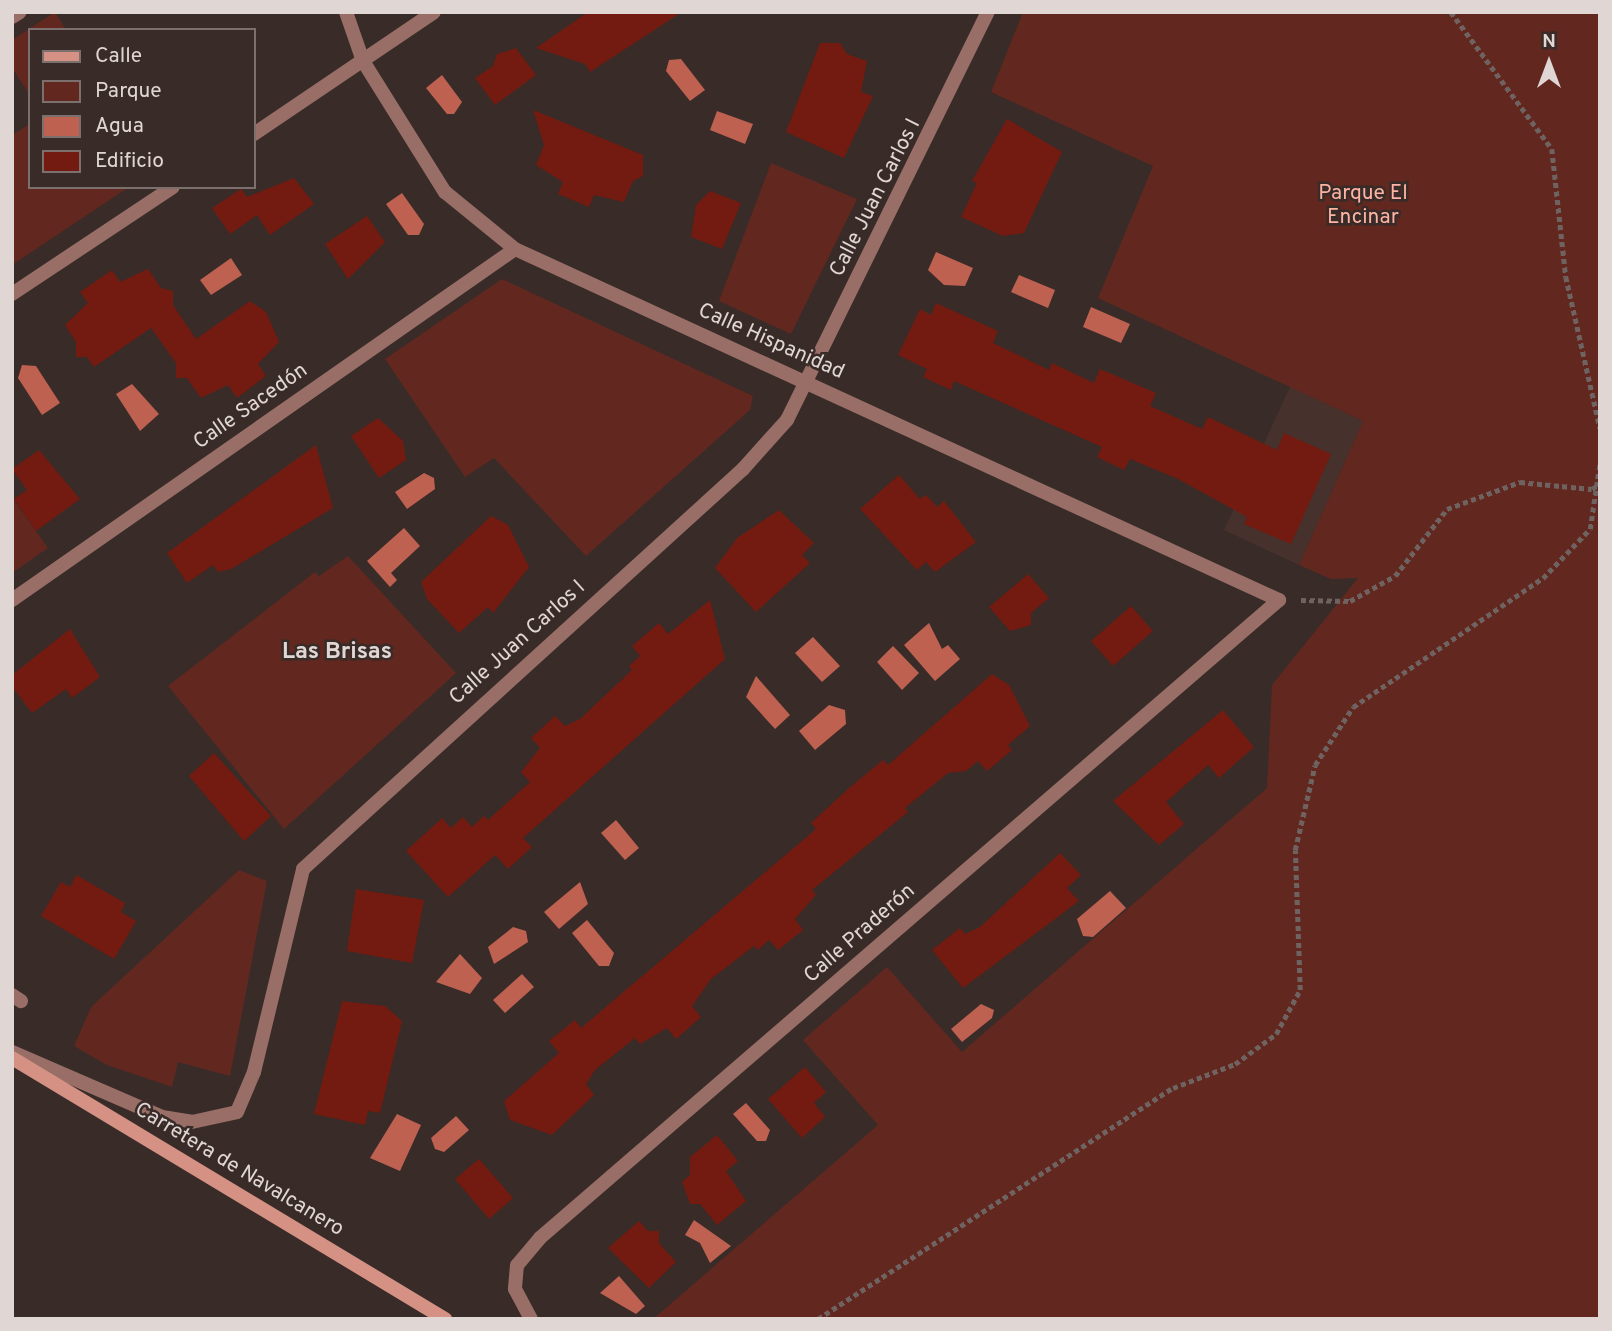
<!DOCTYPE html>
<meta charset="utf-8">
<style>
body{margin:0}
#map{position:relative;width:1612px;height:1331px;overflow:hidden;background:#382b28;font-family:Overpass,sans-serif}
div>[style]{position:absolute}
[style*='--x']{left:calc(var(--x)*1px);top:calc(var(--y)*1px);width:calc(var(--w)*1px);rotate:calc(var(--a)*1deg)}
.built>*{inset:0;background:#46312d}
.green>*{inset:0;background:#62281f}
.water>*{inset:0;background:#bf6151}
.building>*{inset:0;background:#731b10}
.path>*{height:4.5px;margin-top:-2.25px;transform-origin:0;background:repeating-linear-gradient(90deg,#6f6361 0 5px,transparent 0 8.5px)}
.minor>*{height:14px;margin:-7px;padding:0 7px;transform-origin:7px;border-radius:7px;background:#986e66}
.secondary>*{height:14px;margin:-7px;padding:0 7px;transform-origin:7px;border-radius:7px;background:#d49184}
span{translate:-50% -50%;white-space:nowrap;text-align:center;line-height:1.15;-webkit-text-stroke:5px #382b28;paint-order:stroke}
.park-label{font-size:21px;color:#feb2a3}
.street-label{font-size:21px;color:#e0d7d5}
.neighbourhood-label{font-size:23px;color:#e0d7d5;font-weight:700}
.frame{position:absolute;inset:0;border:14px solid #e0d7d5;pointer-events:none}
.legend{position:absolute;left:28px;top:28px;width:228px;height:161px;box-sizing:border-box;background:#382b28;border:2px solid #7b706d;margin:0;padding:9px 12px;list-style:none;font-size:21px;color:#e0d7d5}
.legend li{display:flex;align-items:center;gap:14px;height:35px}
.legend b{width:35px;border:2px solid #7b706d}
.north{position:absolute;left:1514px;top:28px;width:70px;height:70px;-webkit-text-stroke:5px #382b28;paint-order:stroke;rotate:0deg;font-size:19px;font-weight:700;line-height:28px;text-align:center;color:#e0d7d5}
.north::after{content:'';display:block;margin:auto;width:24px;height:32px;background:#e0d7d5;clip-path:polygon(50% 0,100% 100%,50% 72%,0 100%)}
</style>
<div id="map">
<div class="built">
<div style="clip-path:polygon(1290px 387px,1363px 421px,1299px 565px,1224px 530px)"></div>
</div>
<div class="green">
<div style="clip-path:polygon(55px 12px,66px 30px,30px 30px,30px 95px,12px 68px,12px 40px)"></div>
<div style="clip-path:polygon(1023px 12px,1600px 12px,1600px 1319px,653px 1319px,878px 1125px,803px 1040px,887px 967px,962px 1052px,1267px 788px,1272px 685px,1358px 578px,1331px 579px,1299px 565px,1363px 421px,1098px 298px,1153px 166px,991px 92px)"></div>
<div style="clip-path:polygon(30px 124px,30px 187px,129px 187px,12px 265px,12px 135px)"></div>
<div style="clip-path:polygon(771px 163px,857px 199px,791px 334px,719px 301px)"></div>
<div style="clip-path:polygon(502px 279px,753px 396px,750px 410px,586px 556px,494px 458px,465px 477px,385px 359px)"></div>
<div style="clip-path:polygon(12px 497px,48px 548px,12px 573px)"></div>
<div style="clip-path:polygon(348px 556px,456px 673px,284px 829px,168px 686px,315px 572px,319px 576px)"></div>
<div style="clip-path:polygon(239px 870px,267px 881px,230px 1076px,178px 1062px,172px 1087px,107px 1065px,74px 1046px,91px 1007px)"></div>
</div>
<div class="water">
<div style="clip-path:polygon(681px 59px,705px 90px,690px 101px,666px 71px,669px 60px)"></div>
<div style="clip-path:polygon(442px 75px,462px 102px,454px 114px,447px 114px,426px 88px)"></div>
<div style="clip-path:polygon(717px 111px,753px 124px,745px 144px,710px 130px)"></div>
<div style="clip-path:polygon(402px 193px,424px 224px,419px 235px,408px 235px,386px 204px)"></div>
<div style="clip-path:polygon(936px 252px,973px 268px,965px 286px,944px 285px,928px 270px)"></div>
<div style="clip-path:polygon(231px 258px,242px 275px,211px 295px,200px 280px)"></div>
<div style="clip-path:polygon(1019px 275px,1055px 290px,1048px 308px,1011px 292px)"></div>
<div style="clip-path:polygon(1091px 307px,1130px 324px,1121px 343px,1083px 327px)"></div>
<div style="clip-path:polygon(22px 365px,36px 366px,60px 403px,42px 415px,18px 378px)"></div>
<div style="clip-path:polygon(132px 384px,159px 414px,140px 431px,116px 394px)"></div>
<div style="clip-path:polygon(424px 473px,434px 478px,435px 489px,407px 509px,395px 492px)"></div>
<div style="clip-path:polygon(404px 528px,420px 546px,391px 573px,397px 580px,390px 587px,367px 561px)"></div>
<div style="clip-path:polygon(929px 623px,942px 649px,948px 645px,960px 659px,935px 681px,904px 645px)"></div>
<div style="clip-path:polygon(813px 637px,840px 666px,822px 682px,795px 653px)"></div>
<div style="clip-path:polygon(893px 646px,919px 673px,902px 690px,877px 662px)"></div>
<div style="clip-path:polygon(756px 676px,790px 715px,775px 729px,746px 697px)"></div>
<div style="clip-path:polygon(829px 705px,845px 710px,846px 724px,815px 750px,799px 731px)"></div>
<div style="clip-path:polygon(616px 820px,639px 848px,625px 860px,601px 833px)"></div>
<div style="clip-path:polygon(580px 882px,588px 904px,559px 929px,544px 912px)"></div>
<div style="clip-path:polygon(1110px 891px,1126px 908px,1093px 937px,1083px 936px,1077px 919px)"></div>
<div style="clip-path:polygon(587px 920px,614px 953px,609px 966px,599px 966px,572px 933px)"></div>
<div style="clip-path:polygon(513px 927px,526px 931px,528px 942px,494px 964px,488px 947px)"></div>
<div style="clip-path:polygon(460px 954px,482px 978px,470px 994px,436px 982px)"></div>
<div style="clip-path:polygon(522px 974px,534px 987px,505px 1013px,493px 1000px)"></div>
<div style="clip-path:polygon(981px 1004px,994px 1010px,992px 1018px,962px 1042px,951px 1029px)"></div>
<div style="clip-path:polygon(746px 1103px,770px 1130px,766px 1141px,757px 1141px,733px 1114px)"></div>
<div style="clip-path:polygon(397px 1114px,421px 1125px,400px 1171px,370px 1158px)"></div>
<div style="clip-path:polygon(456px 1116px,469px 1130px,444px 1152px,435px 1149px,431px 1138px)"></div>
<div style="clip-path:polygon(694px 1220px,731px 1246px,710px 1263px,700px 1243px,685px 1235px)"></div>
<div style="clip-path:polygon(619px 1276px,645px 1306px,636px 1314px,600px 1293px)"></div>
</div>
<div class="building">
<div style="clip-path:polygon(588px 12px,682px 12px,590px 72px,585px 64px,536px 48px)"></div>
<div style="clip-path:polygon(820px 43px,840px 43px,847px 54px,867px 61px,861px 92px,873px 96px,844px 158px,786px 132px)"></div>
<div style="clip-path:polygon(516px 48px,536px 75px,495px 105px,475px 78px,493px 66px,497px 54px)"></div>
<div style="clip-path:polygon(533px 110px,643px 155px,643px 176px,633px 181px,624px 202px,594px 195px,589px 207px,558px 194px,563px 182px,536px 165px,544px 145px)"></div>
<div style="clip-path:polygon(1007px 119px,1062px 152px,1024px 233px,1003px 236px,961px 217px,977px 183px,972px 181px)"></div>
<div style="clip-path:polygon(294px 178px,314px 204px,270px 235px,257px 215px,230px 234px,212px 208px,241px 189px,247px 197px)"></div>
<div style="clip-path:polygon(710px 191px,741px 203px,722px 249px,691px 237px,696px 205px)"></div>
<div style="clip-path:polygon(367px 216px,385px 242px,348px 279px,325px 244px)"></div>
<div style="clip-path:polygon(148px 269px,161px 288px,173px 291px,173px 305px,196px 339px,250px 301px,266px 312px,279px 342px,258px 364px,266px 376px,237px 398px,228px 385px,201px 398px,187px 378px,176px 378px,176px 363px,151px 328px,94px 367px,87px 357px,76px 357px,76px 342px,65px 325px,88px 303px,80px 292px,112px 270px,120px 282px)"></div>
<div style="clip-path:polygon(936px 303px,998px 331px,993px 343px,1049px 370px,1052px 363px,1094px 383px,1100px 369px,1156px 393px,1150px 406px,1202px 429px,1208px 417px,1277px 450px,1284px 433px,1331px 454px,1291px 544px,1244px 524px,1247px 517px,1178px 479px,1130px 459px,1124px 470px,1097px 457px,1102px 447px,954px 381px,951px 390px,923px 377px,927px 369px,898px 355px,920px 309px,931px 315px)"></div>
<div style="clip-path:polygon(378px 418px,403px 441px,406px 460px,379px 478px,351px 436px)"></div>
<div style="clip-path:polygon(316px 445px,333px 508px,231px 569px,218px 572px,213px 565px,187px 583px,167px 553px)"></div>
<div style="clip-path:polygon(39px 450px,80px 499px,36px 531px,14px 499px,27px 490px,12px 469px)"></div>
<div style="clip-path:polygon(899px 475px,920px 499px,926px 495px,937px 507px,944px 501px,976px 542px,935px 572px,926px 562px,917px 570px,860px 509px)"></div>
<div style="clip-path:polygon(779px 510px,814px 543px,802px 555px,810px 563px,756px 612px,715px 568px,737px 538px)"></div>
<div style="clip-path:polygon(491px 516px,508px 525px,529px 567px,493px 613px,488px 607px,459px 633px,427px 599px,421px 582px)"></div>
<div style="clip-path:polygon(1028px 574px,1049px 598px,1031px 613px,1031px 625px,1010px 631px,989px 607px)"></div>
<div style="clip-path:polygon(710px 600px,725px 659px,523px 838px,532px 847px,508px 869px,495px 855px,448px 897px,406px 851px,442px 818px,451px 828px,463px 817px,472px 827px,484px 816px,488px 820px,530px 782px,521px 772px,540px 748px,531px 738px,555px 716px,565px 726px,580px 719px,632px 670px,629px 666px,640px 656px,632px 646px,659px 623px,668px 634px)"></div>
<div style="clip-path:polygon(1131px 606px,1153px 631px,1113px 666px,1091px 641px)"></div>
<div style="clip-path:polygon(70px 629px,100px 677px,72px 698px,66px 689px,32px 713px,12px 686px,12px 675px)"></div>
<div style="clip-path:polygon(992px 674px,1009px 685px,1030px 726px,1008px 745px,1012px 750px,987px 771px,978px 761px,966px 771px,948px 773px,905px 808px,908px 812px,812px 890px,816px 895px,795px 919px,803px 930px,778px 950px,769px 940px,758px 950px,754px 946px,711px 979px,692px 1006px,701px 1017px,676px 1039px,667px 1028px,640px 1044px,635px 1038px,595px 1070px,586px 1084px,594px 1095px,552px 1135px,510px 1120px,504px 1101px,559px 1053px,549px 1041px,575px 1020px,581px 1028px,816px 829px,811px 823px,848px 789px,883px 760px,888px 765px)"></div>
<div style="clip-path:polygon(1223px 710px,1254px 747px,1219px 778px,1208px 765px,1166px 802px,1184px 824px,1159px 845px,1113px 801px)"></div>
<div style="clip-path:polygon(214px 753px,271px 816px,244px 841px,189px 776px)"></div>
<div style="clip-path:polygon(1060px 853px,1081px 875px,1067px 888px,1079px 901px,963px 988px,932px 950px,960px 928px,965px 934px,980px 927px)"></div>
<div style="clip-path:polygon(76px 875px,125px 903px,121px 912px,136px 921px,114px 959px,41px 916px,61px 882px,70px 887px)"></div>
<div style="clip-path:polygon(356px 889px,424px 900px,412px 963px,347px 951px)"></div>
<div style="clip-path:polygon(342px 1001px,385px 1006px,402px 1021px,380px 1113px,368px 1111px,365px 1125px,314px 1114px)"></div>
<div style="clip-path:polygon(805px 1067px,826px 1092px,814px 1103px,825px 1117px,802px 1138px,768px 1099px)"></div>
<div style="clip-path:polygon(717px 1135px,738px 1161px,726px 1171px,746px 1201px,717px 1225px,700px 1204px,690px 1204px,682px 1182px,690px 1175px,690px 1157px)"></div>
<div style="clip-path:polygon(479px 1159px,513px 1198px,489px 1219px,455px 1179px)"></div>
<div style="clip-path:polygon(639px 1221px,648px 1231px,659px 1231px,659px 1243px,676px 1262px,649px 1288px,608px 1248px)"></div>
</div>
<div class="path">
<div style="--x:1451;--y:12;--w:170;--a:53.6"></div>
<div style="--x:1552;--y:149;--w:129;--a:83.8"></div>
<div style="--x:1566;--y:277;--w:155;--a:77.3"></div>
<div style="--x:1301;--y:600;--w:49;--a:1.2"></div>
<div style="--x:1350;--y:601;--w:51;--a:-29.1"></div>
<div style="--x:1395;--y:576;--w:85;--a:-52.2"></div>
<div style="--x:1447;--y:509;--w:78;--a:-20.3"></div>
<div style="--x:1520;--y:482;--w:72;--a:5.6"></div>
<div style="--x:1592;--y:489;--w:9;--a:-32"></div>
<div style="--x:818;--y:1319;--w:424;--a:-33.1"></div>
<div style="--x:1173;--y:1088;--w:66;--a:-21.2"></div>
<div style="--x:1235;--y:1064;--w:51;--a:-36.2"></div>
<div style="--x:1276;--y:1034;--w:50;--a:-61.4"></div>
<div style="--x:1300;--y:990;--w:140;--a:-92"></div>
<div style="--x:1295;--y:850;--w:87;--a:-76.8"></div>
<div style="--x:1315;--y:765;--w:69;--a:-56.8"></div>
<div style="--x:1353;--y:707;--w:230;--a:-34.2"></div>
<div style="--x:1543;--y:578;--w:68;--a:-46.2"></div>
<div style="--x:1590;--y:529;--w:68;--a:-81.5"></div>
</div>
<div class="minor">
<div style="--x:346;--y:12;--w:52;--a:70.9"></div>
<div style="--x:363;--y:61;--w:155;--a:58"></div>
<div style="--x:445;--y:192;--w:90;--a:39.2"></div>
<div style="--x:515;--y:249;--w:841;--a:24.68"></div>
<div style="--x:1279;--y:600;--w:976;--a:139.2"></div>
<div style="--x:540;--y:1238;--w:35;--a:130"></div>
<div style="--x:517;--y:1265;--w:24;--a:95"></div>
<div style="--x:515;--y:1289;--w:34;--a:62"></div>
<div style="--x:12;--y:17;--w:9;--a:-32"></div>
<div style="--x:254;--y:134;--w:217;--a:-34.1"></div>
<div style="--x:12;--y:294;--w:193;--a:-33.6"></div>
<div style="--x:12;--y:600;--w:613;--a:-34.91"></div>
<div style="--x:12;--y:995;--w:11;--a:34"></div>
<div style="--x:12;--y:1052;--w:163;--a:23.4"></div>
<div style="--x:162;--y:1117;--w:30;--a:9"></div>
<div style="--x:192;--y:1122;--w:46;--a:-12.5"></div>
<div style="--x:237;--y:1112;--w:43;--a:-67"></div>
<div style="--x:254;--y:1072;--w:209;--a:-76.4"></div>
<div style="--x:303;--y:869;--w:595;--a:-42.27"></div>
<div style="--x:743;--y:469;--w:66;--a:-48.1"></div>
<div style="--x:787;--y:420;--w:455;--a:-63.8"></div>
</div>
<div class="secondary">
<div style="--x:12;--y:1058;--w:506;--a:31.08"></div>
</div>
<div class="park-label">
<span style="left:1363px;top:206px">Parque El<br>Encinar</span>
</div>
<div class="street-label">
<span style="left:876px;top:198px;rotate:-63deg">Calle Juan Carlos I</span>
<span style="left:771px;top:342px;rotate:24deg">Calle Hispanidad</span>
<span style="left:251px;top:407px;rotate:-35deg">Calle Sacedón</span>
<span style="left:518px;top:643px;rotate:-42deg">Calle Juan Carlos I</span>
<span style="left:860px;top:934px;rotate:-41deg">Calle Praderón</span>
<span style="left:239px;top:1170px;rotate:31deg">Carretera de Navalcanero</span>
</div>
<div class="neighbourhood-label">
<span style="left:337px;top:653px">Las Brisas</span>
</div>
<div class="frame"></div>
<ul class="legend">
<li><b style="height:9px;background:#d49184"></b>Calle</li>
<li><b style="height:19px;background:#62281f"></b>Parque</li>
<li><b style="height:19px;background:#bf6151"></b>Agua</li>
<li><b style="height:19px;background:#731b10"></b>Edificio</li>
</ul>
<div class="north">N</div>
</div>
